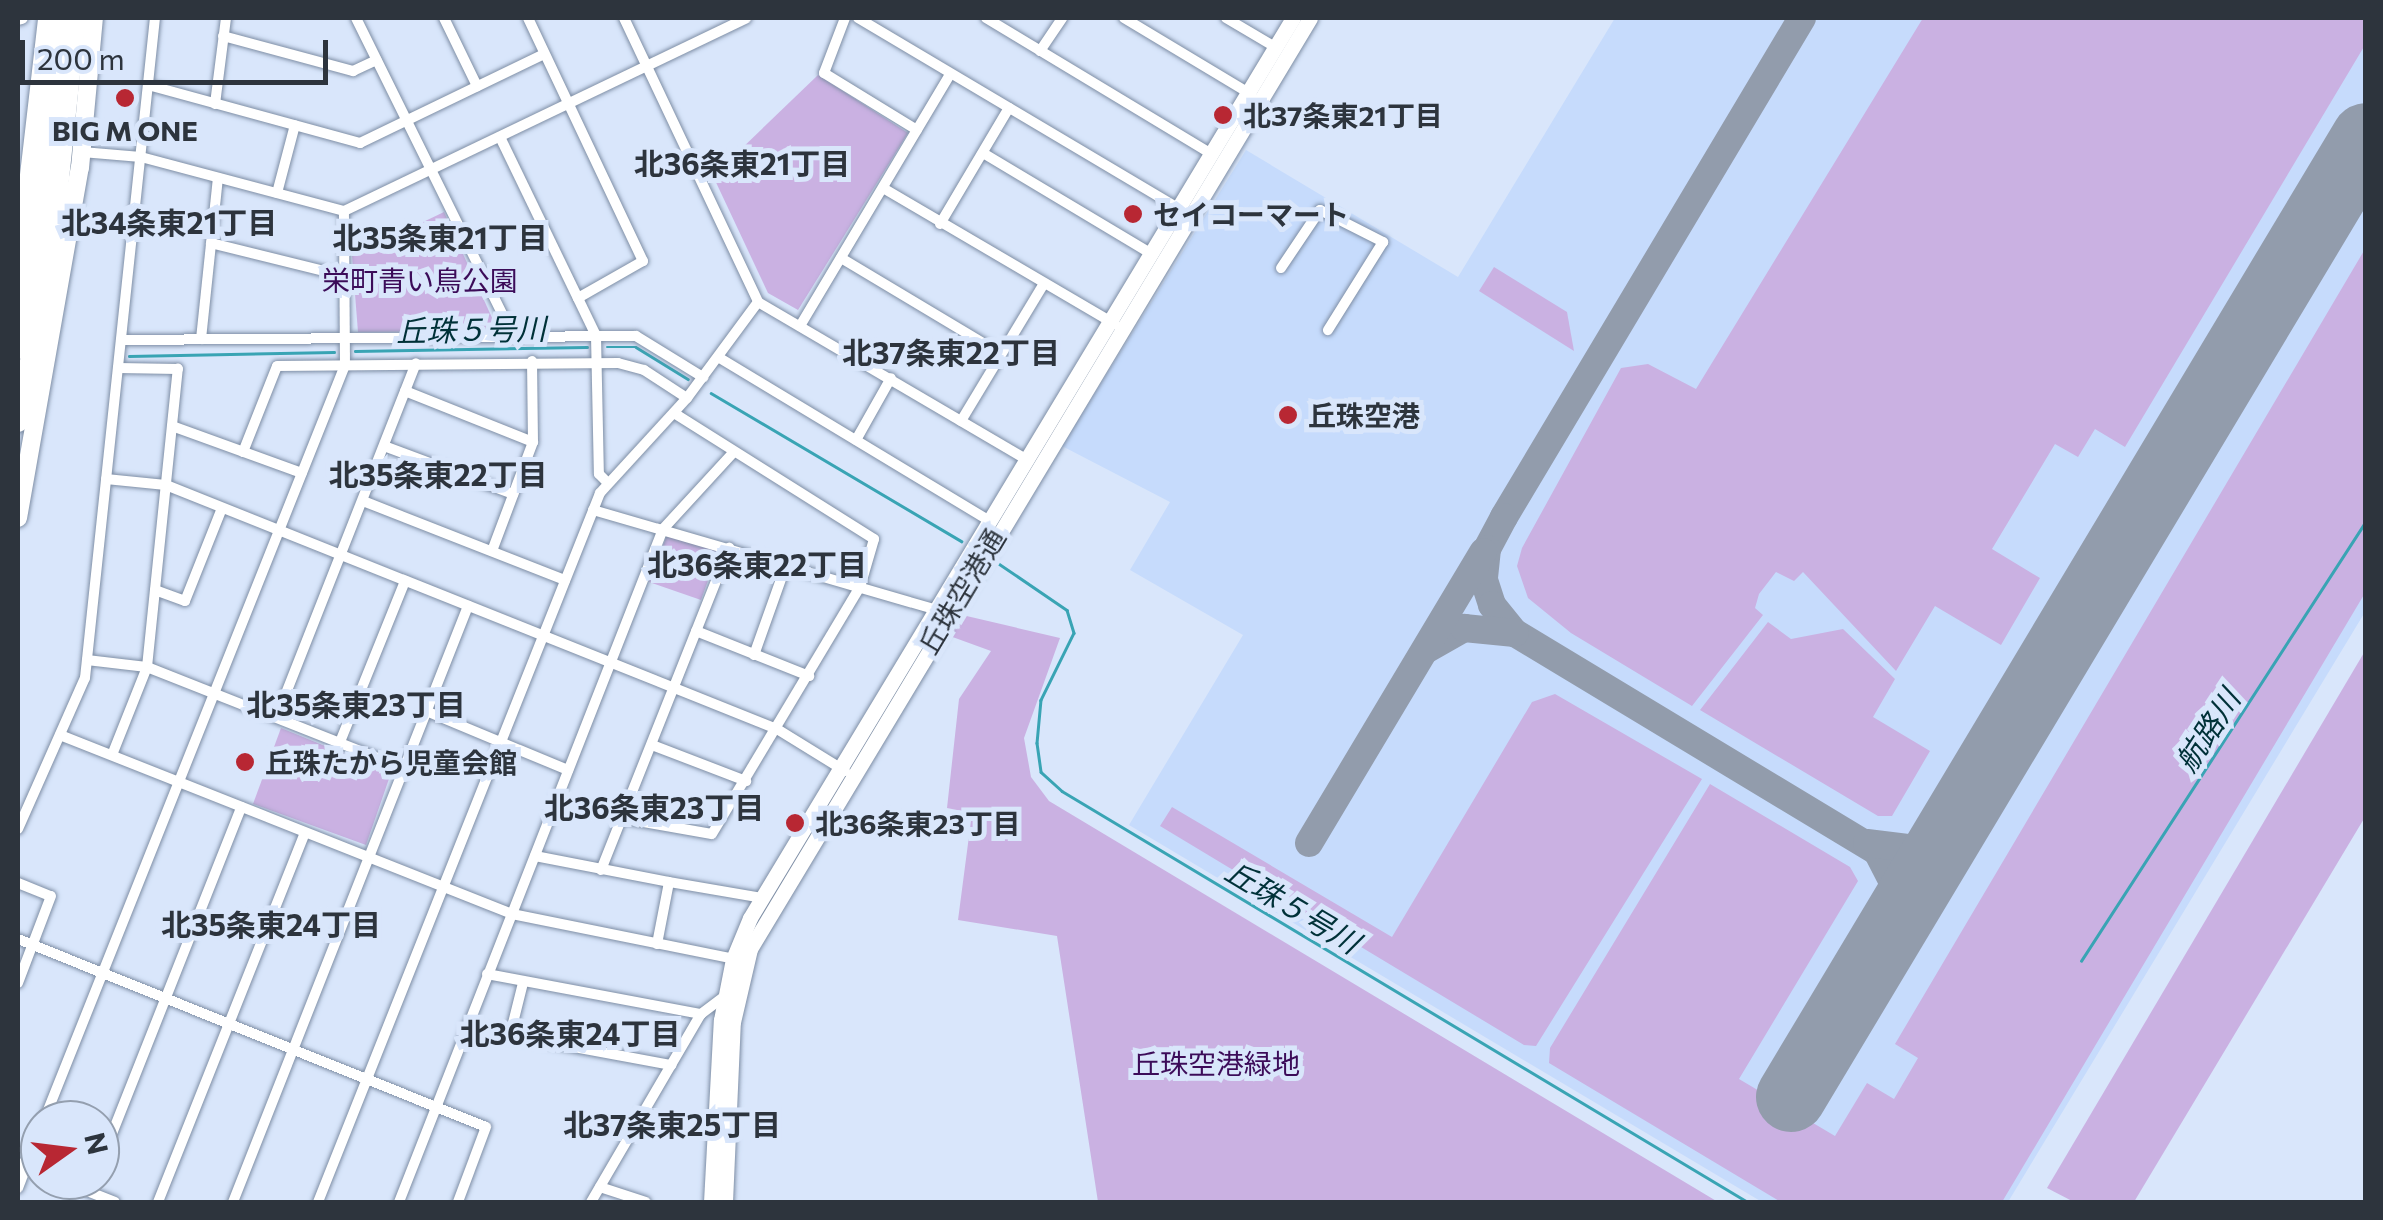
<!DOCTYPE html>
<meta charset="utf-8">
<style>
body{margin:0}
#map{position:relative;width:2383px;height:1220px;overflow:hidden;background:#d9e6fb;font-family:Commissioner,"Noto Sans JP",sans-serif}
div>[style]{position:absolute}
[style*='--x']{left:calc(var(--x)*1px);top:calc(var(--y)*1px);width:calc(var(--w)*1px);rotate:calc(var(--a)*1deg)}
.built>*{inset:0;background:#c6dbfc}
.green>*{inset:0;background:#cab1e2}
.stream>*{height:2.5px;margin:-1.25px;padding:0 1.25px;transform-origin:1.25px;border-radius:1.25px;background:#39a4b4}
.taxiway>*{height:28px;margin:-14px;padding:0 14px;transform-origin:14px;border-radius:14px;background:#929cac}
.runway>*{height:70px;margin:-35px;padding:0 35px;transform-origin:35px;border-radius:35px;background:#929cac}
.roads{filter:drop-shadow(0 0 2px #7e8ea5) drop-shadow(0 0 2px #7e8ea5)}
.minor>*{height:10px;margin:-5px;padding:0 5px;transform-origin:5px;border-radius:5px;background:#fff}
.tertiary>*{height:12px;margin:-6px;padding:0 6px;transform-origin:6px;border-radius:6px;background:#fff}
.secondary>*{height:15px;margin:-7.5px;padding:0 7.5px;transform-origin:7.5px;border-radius:7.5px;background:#fff}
.trunk>*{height:18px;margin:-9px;padding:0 9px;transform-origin:9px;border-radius:9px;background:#fff}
.motorway>*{height:20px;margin:-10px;padding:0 10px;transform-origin:10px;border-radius:10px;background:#fff}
.dots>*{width:28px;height:28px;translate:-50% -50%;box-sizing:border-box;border:5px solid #d9e6fb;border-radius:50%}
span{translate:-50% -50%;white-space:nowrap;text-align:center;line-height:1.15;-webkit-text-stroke:10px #d9e6fb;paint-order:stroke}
.poi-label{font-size:28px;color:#2d343d;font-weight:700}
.left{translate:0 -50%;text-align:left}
.park-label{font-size:28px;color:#3c0c59}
.street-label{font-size:28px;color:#2d343d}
.neighbourhood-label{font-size:30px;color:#2d343d;font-weight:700}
.water-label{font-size:30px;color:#003138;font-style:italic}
.frame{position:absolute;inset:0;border:20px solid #2d343d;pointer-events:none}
.north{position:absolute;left:20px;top:1100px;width:100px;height:100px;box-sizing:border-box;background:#d9e6fb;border:2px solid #949faf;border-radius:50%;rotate:76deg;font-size:28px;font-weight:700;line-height:40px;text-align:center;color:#2d343d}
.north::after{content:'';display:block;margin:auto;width:35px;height:45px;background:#b82733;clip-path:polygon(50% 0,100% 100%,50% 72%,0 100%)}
.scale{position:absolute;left:20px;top:40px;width:308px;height:45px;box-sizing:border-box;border:5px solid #2d343d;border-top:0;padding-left:12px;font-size:30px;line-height:35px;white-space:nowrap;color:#2d343d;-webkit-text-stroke:8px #d9e6fb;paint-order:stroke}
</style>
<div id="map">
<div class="built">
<div style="clip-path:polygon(1615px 18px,2365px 18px,2365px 612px,2008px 1202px,1762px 1202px,1129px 825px,1243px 635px,1130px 570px,1170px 502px,1062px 446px,1246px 150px,1458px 277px)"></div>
</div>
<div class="green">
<div style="clip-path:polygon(1923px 18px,2365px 18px,2365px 45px,2125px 447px,2095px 429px,2078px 457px,2055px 444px,1992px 549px,2040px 578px,2001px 645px,1935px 606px,1896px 671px,1803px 572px,1794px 581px,1776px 572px,1759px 594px,1755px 608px,1763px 615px,1692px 706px,1571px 633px,1528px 598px,1517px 566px,1522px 548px,1621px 368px,1648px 364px,1696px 389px)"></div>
<div style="clip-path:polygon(818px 75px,908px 133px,798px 310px,768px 293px,713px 176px)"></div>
<div style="clip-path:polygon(444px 212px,498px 331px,358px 332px,352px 256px)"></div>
<div style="clip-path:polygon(2365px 249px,2365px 593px,2002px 1202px,1781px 1202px,1549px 1063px,1550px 1048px,1710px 784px,1850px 867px,1858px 881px,1739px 1079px,1835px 1136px,1867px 1083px,1894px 1099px,1918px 1058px,1895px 1044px)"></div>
<div style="clip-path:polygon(1494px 267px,1567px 312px,1574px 351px,1479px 291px)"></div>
<div style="clip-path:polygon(667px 535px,719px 550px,701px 600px,649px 582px)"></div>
<div style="clip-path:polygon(958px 614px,1060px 638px,1024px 738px,1031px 777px,1049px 801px,1718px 1202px,1098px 1202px,1057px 936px,958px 920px,972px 813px,947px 808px,959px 699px,991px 651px,947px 635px)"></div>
<div style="clip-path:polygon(1768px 622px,1791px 639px,1843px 629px,1895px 679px,1873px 717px,1930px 751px,1892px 816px,1878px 816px,1700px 710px)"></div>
<div style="clip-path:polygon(2365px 651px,2365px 817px,2134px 1202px,2074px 1202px,2047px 1188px)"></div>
<div style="clip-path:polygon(1555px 694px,1702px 779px,1536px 1046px,1524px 1045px,1160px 826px,1172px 807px,1392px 937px,1532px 702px)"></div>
<div style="clip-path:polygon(281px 728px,391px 773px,366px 845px,253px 804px)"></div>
</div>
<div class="stream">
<div style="--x:607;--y:347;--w:29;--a:0"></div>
<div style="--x:636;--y:347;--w:61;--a:31.6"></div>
<div style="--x:355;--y:351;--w:232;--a:-1"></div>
<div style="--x:129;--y:356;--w:205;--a:-1.1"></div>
<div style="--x:711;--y:393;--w:291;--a:30.6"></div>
<div style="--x:995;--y:561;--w:87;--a:34.2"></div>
<div style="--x:1067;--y:610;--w:24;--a:73"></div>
<div style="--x:1074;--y:633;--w:75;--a:116.2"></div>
<div style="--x:1041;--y:700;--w:43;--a:95.3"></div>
<div style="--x:1037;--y:743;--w:29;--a:82"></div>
<div style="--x:1041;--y:772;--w:28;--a:42"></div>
<div style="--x:1062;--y:791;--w:800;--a:30.93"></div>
<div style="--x:2081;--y:961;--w:524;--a:-57.07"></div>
<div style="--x:2042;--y:1202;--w:21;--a:0"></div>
</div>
<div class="taxiway">
<div style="--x:1802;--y:18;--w:581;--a:120.85"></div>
<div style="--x:1504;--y:517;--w:36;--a:118"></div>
<div style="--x:1487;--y:549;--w:31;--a:96"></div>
<div style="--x:1484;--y:580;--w:26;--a:72"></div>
<div style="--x:1492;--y:605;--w:36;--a:51"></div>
<div style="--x:1515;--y:633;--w:423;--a:31.1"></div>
<div style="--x:1877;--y:851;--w:44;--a:62.9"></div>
<div style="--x:1897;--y:890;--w:44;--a:99.2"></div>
<div style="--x:1427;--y:649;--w:43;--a:-29.6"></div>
<div style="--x:1464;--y:628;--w:51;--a:5.6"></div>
<div style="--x:1309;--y:843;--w:339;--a:-59.1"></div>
<div style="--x:1867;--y:843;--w:49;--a:7"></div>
<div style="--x:1916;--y:849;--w:54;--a:-36"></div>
</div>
<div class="runway">
<div style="--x:1791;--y:1097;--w:1118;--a:-59.05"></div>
</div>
<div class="roads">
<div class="minor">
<div style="--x:356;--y:18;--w:354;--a:63.7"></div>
<div style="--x:444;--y:18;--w:76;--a:64.1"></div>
<div style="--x:528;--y:18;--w:269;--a:64.7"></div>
<div style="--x:643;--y:261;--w:75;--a:150.4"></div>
<div style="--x:624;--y:18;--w:314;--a:64.7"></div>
<div style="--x:758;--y:302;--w:314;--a:30.4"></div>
<div style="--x:845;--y:18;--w:59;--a:110.9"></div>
<div style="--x:824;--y:73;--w:109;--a:31.5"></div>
<div style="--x:858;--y:18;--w:374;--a:30.7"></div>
<div style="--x:986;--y:18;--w:262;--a:31.1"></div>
<div style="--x:1124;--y:18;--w:149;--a:31"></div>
<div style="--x:1226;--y:18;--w:57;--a:30.6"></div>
<div style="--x:223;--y:36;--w:135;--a:15.1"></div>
<div style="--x:353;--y:71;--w:26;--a:-25"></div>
<div style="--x:1040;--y:51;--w:40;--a:-56"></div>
<div style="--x:148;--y:85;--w:220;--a:15.3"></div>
<div style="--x:360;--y:143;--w:204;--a:-25.8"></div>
<div style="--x:215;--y:104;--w:87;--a:-82.7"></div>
<div style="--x:500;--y:137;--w:221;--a:64.2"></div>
<div style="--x:596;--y:336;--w:138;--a:88.8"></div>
<div style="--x:599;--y:474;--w:13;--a:45"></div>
<div style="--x:82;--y:152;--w:59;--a:4.8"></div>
<div style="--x:141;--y:157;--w:210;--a:14.9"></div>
<div style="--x:344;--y:211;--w:446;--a:-25.6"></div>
<div style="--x:983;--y:153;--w:195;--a:30.9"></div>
<div style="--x:883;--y:188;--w:269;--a:30.4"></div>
<div style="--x:277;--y:193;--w:70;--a:-75.2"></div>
<div style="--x:940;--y:224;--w:135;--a:-59.3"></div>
<div style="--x:211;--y:243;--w:137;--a:13.9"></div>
<div style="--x:841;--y:258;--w:185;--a:30.9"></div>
<div style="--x:1281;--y:268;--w:70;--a:-56.1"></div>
<div style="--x:1320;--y:210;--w:71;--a:26.9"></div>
<div style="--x:1383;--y:242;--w:104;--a:122"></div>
<div style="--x:800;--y:326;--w:293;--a:-59.2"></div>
<div style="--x:201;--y:339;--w:162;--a:-84"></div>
<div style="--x:121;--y:340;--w:515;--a:-0.45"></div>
<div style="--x:636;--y:336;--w:79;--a:31.5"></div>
<div style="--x:718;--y:357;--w:314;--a:31.1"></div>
<div style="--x:405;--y:391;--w:138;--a:21.7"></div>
<div style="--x:961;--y:421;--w:159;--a:-58.9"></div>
<div style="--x:172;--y:426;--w:138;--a:19.9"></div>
<div style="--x:856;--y:440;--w:71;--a:-60.6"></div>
<div style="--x:384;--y:446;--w:138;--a:20.4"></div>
<div style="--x:243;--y:452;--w:92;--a:-68.4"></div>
<div style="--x:277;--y:366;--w:341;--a:-0.5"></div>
<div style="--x:618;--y:363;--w:27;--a:15"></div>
<div style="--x:644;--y:370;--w:51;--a:33.1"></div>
<div style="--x:106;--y:479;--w:60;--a:5.7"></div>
<div style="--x:166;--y:485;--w:658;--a:21.77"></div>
<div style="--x:777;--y:729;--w:80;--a:31.7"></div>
<div style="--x:363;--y:501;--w:217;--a:21.4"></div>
<div style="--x:593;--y:510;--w:355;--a:16.2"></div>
<div style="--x:492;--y:551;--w:116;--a:-69.4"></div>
<div style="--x:533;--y:442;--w:81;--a:-90.7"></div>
<div style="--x:155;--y:590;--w:32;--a:20"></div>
<div style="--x:185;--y:601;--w:100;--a:-68.3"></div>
<div style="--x:696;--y:631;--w:122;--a:21.7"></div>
<div style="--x:754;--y:655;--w:96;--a:-70.4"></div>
<div style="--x:87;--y:660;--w:60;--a:6.7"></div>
<div style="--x:147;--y:667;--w:275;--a:21.5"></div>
<div style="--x:426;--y:711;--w:154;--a:22.6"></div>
<div style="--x:277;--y:716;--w:379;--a:-68.5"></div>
<div style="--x:60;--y:735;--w:486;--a:21.6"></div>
<div style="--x:512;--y:914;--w:228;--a:11.4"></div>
<div style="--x:340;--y:742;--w:174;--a:-68"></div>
<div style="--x:652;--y:745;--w:101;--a:21"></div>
<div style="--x:112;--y:755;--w:95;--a:-68.3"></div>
<div style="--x:147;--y:667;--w:300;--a:-84.1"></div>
<div style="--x:178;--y:369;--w:60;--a:-179"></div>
<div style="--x:621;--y:818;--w:92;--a:10"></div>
<div style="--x:712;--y:834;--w:288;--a:-59.1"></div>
<div style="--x:860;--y:587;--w:50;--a:-73.7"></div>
<div style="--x:874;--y:539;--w:236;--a:-147.8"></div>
<div style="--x:18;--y:829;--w:165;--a:-66.1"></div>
<div style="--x:85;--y:678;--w:664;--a:-83.95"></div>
<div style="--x:535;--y:856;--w:136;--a:11"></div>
<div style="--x:601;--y:870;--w:347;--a:-68.3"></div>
<div style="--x:18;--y:883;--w:35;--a:22"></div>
<div style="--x:51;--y:896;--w:93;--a:110.8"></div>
<div style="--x:18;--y:939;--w:504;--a:21.89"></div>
<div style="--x:486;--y:1127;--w:80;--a:110.5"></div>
<div style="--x:657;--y:944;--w:63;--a:-79"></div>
<div style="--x:669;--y:882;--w:95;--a:9.7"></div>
<div style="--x:487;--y:974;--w:218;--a:10.6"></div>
<div style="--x:466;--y:1027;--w:209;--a:10.5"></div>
<div style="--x:510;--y:1035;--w:54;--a:-76"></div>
<div style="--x:44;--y:1120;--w:813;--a:-68.26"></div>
<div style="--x:345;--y:365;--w:154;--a:-90.4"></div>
<div style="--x:18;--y:1163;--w:24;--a:22"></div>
<div style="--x:100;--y:1164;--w:384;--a:-68.4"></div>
<div style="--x:59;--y:1180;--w:60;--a:21.4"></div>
<div style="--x:600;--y:1187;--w:48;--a:18.1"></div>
<div style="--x:18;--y:1188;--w:61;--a:-68.9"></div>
<div style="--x:158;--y:1202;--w:397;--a:-68.3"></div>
<div style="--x:233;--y:1202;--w:641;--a:-68.48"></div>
<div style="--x:318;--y:1202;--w:763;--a:-68.31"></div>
<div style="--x:600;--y:493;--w:129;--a:-47.5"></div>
<div style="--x:687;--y:398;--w:119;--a:-53.5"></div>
<div style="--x:399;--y:1202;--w:723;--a:-68.58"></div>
<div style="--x:663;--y:529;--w:103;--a:-47.4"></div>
<div style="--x:591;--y:1202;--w:218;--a:-59.7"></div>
<div style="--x:701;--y:1014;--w:34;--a:-37"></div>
</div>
<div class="tertiary">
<div style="--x:18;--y:19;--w:4;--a:-14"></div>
</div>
<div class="secondary">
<div style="--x:711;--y:1202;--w:182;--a:-86.9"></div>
<div style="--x:721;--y:1020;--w:62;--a:-78.9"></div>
<div style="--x:733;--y:959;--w:44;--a:-67.5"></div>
<div style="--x:750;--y:918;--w:1051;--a:-58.9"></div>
<div style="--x:725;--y:1202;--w:180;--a:-87.5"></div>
<div style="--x:733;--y:1022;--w:75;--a:-76.9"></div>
<div style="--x:750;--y:949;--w:1086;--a:-58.97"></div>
</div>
<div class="trunk">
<div style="--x:18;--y:270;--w:254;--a:-83.4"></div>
<div style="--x:18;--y:518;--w:355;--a:-80"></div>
<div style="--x:80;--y:168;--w:151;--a:-84.7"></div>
</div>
<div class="motorway">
<div style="--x:18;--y:349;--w:211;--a:-81"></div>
<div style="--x:51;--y:141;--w:123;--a:-85.4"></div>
<div style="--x:18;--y:422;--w:170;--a:-78.8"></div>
<div style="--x:51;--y:255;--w:238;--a:-84"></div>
</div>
</div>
<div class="dots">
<div style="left:125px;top:98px;background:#b82733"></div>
<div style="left:1223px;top:115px;background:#b82733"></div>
<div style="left:1133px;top:214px;background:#b82733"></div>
<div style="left:1288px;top:415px;background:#b82733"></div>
<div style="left:245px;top:762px;background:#b82733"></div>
<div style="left:795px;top:823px;background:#b82733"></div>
</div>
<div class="poi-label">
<span class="left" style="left:1243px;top:115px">北37条東21丁目</span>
<span style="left:125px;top:130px">BIG M ONE</span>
<span class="left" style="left:1153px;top:214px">セイコーマート</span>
<span class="left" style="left:1308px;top:415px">丘珠空港</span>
<span class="left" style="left:265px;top:762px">丘珠たから児童会館</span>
<span class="left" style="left:815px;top:823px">北36条東23丁目</span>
</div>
<div class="park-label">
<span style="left:420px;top:280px">栄町青い鳥公園</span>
<span style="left:1216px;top:1063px">丘珠空港緑地</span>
</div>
<div class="street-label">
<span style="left:961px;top:591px;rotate:-59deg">丘珠空港通</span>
</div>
<div class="neighbourhood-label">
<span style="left:742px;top:163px">北36条東21丁目</span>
<span style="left:169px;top:222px">北34条東21丁目</span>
<span style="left:440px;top:237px">北35条東21丁目</span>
<span style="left:951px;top:352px">北37条東22丁目</span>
<span style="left:438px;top:474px">北35条東22丁目</span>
<span style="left:757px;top:564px">北36条東22丁目</span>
<span style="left:356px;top:704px">北35条東23丁目</span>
<span style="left:654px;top:807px">北36条東23丁目</span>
<span style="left:271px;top:924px">北35条東24丁目</span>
<span style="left:570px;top:1033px">北36条東24丁目</span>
<span style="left:672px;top:1124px">北37条東25丁目</span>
</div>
<div class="water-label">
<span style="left:471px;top:329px;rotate:-1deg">丘珠５号川</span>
<span style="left:2207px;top:730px;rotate:-57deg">航路川</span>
<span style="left:1293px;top:906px;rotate:31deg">丘珠５号川</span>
</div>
<div class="frame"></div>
<div class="north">N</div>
<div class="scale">200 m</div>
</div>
